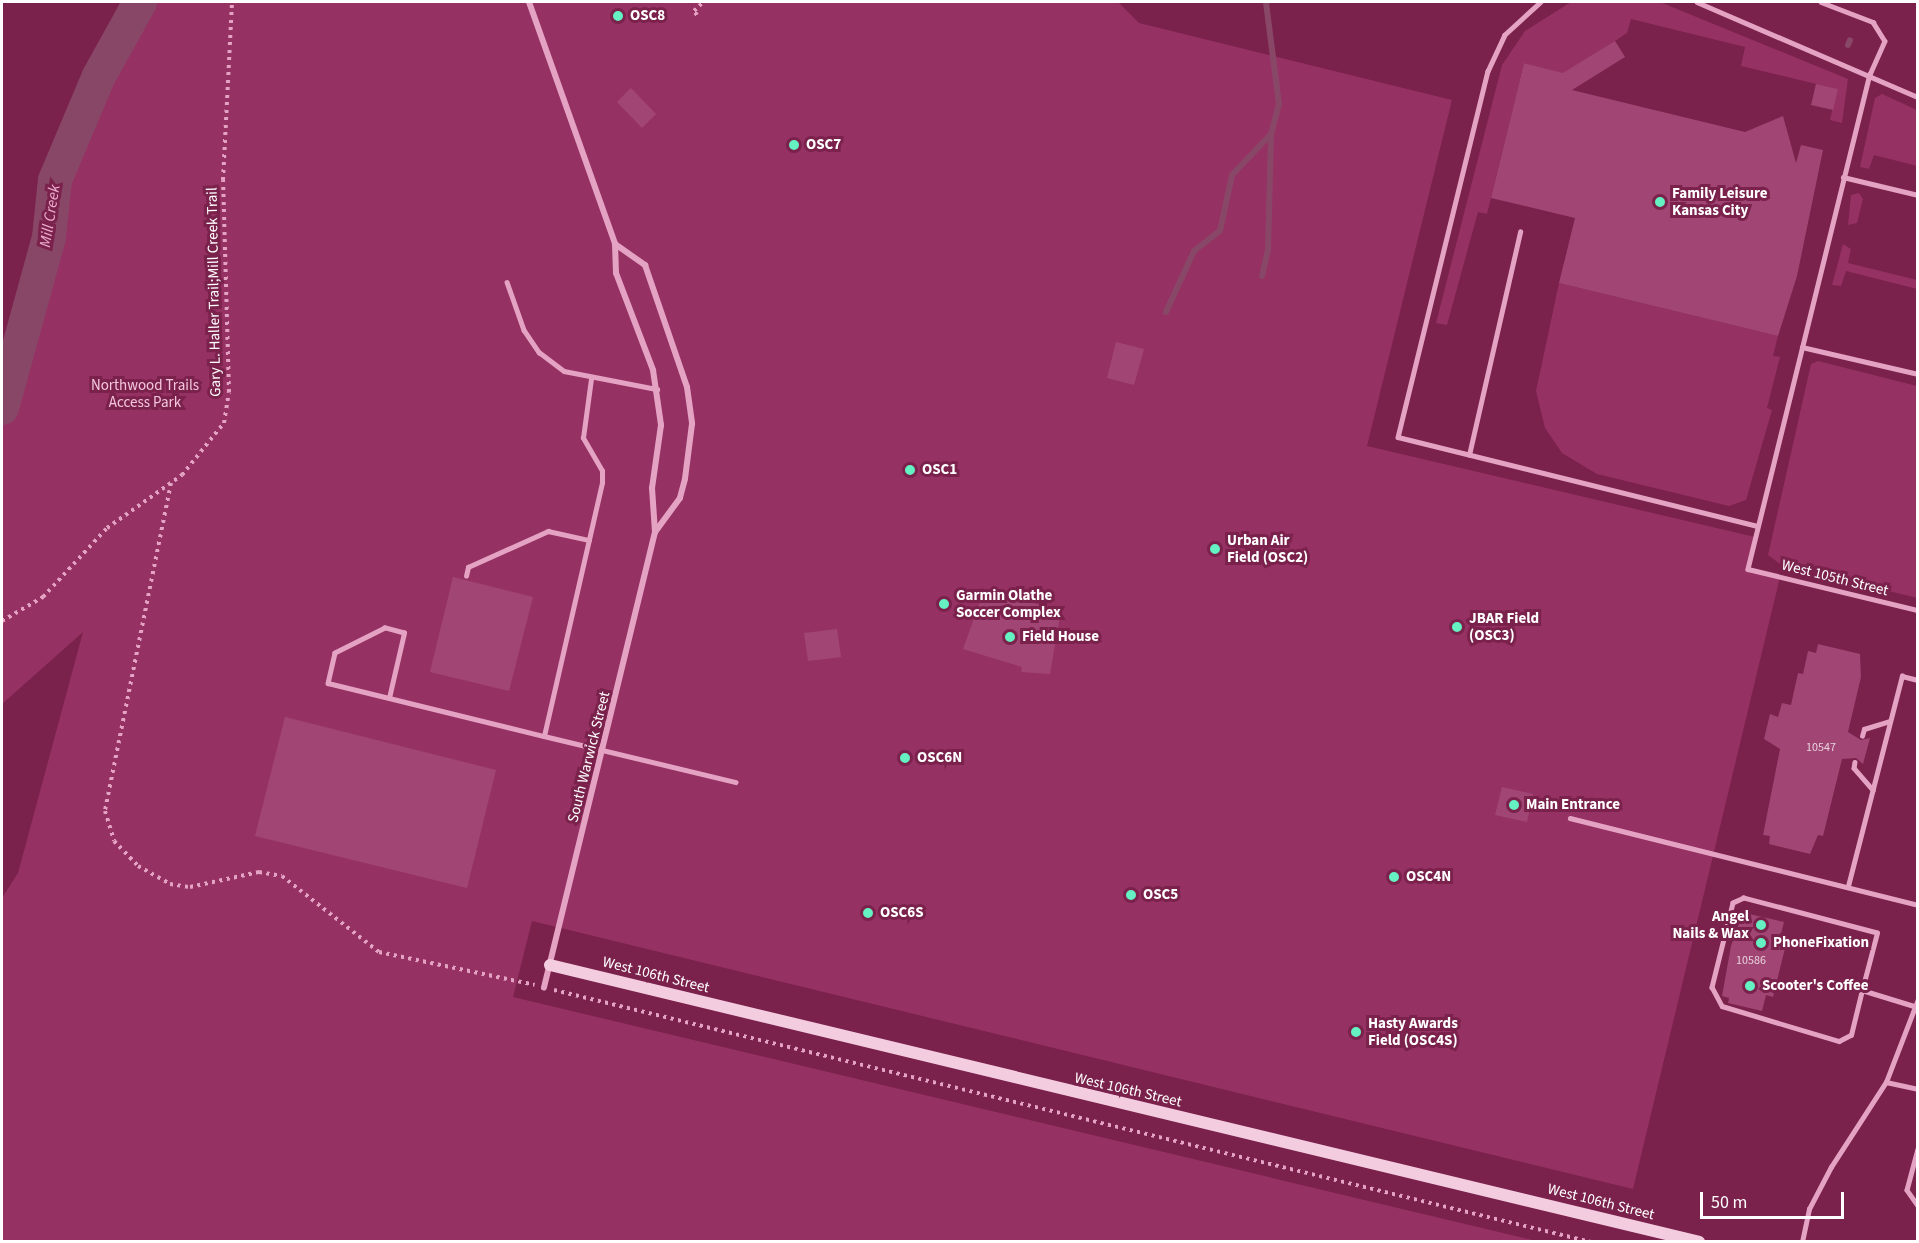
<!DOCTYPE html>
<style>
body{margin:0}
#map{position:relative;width:1919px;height:1243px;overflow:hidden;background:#7a214c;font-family:"Source Sans 3",sans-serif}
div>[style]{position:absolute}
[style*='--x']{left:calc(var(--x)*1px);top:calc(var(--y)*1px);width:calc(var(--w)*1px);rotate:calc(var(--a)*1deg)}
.green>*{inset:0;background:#963164}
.stream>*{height:6px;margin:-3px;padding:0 3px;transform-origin:3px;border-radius:3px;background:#894767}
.river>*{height:34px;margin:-17px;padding:0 17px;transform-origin:17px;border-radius:17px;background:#894767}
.building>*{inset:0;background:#a14674}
.path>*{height:4px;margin-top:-2px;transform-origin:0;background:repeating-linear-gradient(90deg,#e5a3c4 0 3px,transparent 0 7.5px)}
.lane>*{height:4.5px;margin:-2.25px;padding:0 2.25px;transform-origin:2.25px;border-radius:2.25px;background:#e5a3c4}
.street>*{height:6px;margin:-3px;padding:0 3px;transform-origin:3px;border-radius:3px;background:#e5a3c4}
.secondary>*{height:12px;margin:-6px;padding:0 6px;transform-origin:6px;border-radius:6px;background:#f4cce0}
.dots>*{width:16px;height:16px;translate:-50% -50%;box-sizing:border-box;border:3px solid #7a214c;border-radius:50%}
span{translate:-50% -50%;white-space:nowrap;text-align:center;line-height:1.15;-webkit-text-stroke:6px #7a214c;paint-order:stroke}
.number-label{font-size:12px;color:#e8d1dc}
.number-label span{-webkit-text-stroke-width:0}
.poi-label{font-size:15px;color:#fff;font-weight:700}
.left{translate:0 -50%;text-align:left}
.right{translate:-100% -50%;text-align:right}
.street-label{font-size:15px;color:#fff}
.park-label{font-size:15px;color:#f4c6dd}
.water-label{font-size:16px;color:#edaece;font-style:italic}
.frame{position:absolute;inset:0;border:3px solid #fff;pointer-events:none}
.scale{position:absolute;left:1700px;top:1192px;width:144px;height:27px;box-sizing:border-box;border:3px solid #fff;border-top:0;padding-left:8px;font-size:18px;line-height:21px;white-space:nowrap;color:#fff;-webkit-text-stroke:4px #7a214c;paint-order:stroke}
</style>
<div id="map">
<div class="green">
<div style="clip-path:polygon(140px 2px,1118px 2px,1139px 23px,1452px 100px,1367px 446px,1755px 537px,1748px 569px,1780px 577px,1633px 1189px,532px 921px,513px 997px,1537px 1241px,2px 1241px,2px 898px,18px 873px,83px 632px,2px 704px,2px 408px,49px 237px,55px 180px,99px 76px)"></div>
<div style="clip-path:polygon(1571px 2px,1660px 2px,1848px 79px,1842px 123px,1830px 120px,1837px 89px,1741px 66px,1745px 47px,1631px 19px,1627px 33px,1565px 74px,1524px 63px,1487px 214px,1478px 212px,1447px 325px,1436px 323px,1502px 65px,1525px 31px)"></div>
<div style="clip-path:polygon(1882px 94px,1917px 110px,1917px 166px,1874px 155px,1869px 169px,1860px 167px,1875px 98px)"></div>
<div style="clip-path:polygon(1859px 193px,1863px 199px,1857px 223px,1848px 225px,1851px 195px)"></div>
<div style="clip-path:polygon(1843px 244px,1851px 249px,1848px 263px,1917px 280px,1917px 289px,1846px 271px,1841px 286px,1832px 285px)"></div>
<div style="clip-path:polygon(1559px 283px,1778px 336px,1773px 356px,1780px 357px,1767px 408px,1772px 410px,1746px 500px,1729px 506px,1597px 474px,1562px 453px,1545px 428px,1536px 391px)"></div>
<div style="clip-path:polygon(1818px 361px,1917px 386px,1917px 598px,1780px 564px,1768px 555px,1811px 364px)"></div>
</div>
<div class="stream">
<div style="--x:1848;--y:45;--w:5;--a:-68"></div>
<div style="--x:1262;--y:276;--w:26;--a:-77"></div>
<div style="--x:1268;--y:251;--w:117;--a:-88.5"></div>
<div style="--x:1271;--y:134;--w:31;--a:-75"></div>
<div style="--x:1279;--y:104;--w:103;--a:-97.3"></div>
<div style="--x:1166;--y:312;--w:67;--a:-65.3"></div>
<div style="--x:1194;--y:251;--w:33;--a:-38"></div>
<div style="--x:1220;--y:231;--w:57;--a:-77.9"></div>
<div style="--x:1232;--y:175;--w:57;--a:-46.4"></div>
</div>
<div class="river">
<div style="--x:2;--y:408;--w:177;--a:-74.6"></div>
<div style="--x:49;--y:237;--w:57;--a:-84"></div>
<div style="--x:55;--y:180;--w:113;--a:-67.1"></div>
<div style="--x:99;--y:76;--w:85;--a:-61"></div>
</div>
<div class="building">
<div style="clip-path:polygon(1615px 41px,1625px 57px,1572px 90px,1745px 132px,1783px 116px,1796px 163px,1801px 145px,1823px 150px,1797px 276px,1778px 336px,1559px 283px,1575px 218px,1491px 198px,1524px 63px,1563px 73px)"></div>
<div style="clip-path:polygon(1816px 84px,1838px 89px,1833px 110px,1811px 105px)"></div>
<div style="clip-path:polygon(631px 88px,656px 114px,642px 128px,617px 102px)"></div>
<div style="clip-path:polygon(1116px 342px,1144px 349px,1134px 385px,1107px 378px)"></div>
<div style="clip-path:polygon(453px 577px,533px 597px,509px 691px,430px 672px)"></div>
<div style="clip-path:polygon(984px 591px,1061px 610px,1050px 674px,1021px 672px,1022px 667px,963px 649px)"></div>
<div style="clip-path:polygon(837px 629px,841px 657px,808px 661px,804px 633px)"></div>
<div style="clip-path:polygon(1818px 644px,1860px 654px,1861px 677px,1848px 732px,1861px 740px,1870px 738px,1863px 764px,1856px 758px,1842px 759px,1823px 836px,1818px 835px,1810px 854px,1769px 844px,1770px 836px,1763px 835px,1780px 749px,1764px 739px,1770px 714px,1778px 717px,1782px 703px,1791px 705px,1798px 673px,1803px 674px,1808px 651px,1816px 653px)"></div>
<div style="clip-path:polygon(285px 717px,496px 770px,467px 888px,255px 836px)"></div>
<div style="clip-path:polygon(1502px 787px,1533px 794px,1527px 822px,1495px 815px)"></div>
<div style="clip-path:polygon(1749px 914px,1784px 922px,1780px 938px,1787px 940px,1773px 997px,1766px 995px,1762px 1011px,1728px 1003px,1729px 998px,1722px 996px,1731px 946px,1741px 918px,1748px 920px)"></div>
</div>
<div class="path">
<div style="--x:697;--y:15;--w:5;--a:-127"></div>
<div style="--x:694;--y:11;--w:13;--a:-45"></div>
<div style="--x:171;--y:483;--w:335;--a:101.4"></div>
<div style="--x:105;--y:811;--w:31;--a:73"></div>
<div style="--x:114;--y:841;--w:35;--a:46"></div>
<div style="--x:138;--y:866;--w:37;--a:29"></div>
<div style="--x:170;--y:884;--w:20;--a:9"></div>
<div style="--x:190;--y:887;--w:71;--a:-12.3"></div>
<div style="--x:259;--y:872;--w:23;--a:10"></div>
<div style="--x:282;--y:876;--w:123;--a:38.1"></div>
<div style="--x:379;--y:952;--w:159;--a:11.9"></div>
<div style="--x:2;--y:621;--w:48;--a:-30.3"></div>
<div style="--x:43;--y:597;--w:94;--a:-47.2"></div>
<div style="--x:107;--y:528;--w:92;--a:-35.2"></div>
<div style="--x:182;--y:475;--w:67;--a:-51.1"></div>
<div style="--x:224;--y:423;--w:31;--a:-81"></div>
<div style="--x:229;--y:392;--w:212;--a:-91.6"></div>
<div style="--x:223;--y:180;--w:178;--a:-87.1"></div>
<div style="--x:554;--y:990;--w:1067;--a:13.66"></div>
</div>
<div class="lane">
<div style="--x:1541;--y:2;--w:49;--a:137.5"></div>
<div style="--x:1505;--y:35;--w:40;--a:115"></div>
<div style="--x:1488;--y:71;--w:377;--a:103.8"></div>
<div style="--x:1398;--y:437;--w:370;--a:13.9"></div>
<div style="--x:1697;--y:2;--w:241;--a:23.3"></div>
<div style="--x:1821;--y:2;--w:56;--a:21"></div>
<div style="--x:1873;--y:22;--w:22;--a:58"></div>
<div style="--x:1885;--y:41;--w:36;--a:114"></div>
<div style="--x:1870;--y:74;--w:510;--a:103.85"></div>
<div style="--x:1748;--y:569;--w:175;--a:13.6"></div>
<div style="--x:1843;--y:177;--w:77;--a:13.5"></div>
<div style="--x:507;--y:282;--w:51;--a:70.5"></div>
<div style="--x:524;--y:330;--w:27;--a:56"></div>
<div style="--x:539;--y:352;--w:31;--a:37"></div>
<div style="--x:564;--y:371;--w:95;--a:11"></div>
<div style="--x:1802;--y:347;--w:119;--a:13.1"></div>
<div style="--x:1469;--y:455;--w:229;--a:-77.1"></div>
<div style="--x:466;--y:576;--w:9;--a:-77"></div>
<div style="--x:468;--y:567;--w:88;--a:-24.2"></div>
<div style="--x:548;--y:531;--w:42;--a:12.4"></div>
<div style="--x:389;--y:698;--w:67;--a:-77"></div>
<div style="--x:404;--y:633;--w:20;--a:-165"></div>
<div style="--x:385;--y:628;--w:56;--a:153.4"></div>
<div style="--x:335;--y:653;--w:31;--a:103"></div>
<div style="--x:328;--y:683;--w:222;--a:13.8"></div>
<div style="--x:544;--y:736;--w:197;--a:13.5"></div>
<div style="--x:544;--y:736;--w:260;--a:-77.1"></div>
<div style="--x:602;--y:483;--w:12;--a:-90"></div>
<div style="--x:602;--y:471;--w:38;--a:-120"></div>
<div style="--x:583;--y:438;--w:60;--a:-82.3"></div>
<div style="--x:1862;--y:736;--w:7;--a:-74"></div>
<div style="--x:1864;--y:729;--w:27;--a:-17"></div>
<div style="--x:1855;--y:762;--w:6;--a:99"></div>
<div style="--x:1854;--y:768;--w:29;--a:49"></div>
<div style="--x:1570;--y:818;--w:359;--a:14"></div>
<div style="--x:1848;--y:886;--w:217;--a:-75.6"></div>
<div style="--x:1902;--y:676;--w:16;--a:14"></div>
<div style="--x:1862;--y:990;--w:59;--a:-75.3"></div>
<div style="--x:1877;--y:933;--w:138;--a:-165.3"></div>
<div style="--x:1744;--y:898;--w:12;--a:156"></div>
<div style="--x:1733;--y:903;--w:87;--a:104"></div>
<div style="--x:1712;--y:987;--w:21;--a:62"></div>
<div style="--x:1722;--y:1006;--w:122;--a:16.7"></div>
<div style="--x:1839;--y:1041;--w:13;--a:-27"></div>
<div style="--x:1851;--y:1035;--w:46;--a:-76.3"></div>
<div style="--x:1862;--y:990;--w:54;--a:17.1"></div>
<div style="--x:1886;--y:1082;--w:33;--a:12"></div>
<div style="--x:1918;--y:1149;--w:42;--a:105"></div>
<div style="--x:1907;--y:1190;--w:19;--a:55"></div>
<div style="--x:1802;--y:1242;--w:34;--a:-78"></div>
<div style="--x:1809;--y:1209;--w:47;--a:-62.4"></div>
<div style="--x:1831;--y:1167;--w:101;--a:-57.1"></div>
<div style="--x:1886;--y:1082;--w:89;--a:-68.9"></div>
</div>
<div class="street">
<div style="--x:529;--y:2;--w:257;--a:70.4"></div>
<div style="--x:615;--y:244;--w:29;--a:88"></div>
<div style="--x:616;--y:273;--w:104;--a:69.1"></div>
<div style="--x:653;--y:370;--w:56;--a:81.7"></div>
<div style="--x:661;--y:425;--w:64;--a:98.1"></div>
<div style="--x:652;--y:488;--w:44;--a:86.1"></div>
<div style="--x:655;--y:532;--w:469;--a:103.7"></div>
<div style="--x:615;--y:244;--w:37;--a:35"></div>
<div style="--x:645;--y:265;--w:129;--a:71"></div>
<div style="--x:687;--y:387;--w:37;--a:82"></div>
<div style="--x:692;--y:424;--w:55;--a:97.3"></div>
<div style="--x:685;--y:479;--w:20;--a:105"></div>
<div style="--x:680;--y:498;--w:42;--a:126.3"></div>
</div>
<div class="secondary">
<div style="--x:550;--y:965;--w:1182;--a:13.55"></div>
</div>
<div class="dots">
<div style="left:618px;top:16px;background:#65f1c1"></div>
<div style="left:794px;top:145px;background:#65f1c1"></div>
<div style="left:1660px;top:202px;background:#65f1c1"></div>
<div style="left:910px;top:470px;background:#65f1c1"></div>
<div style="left:1215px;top:549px;background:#65f1c1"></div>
<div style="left:944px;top:604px;background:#65f1c1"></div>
<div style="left:1457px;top:627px;background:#65f1c1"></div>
<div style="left:1010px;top:637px;background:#65f1c1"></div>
<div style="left:905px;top:758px;background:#65f1c1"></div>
<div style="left:1514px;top:805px;background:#65f1c1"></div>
<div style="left:1394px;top:877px;background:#65f1c1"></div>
<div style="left:1131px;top:895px;background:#65f1c1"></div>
<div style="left:868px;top:913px;background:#65f1c1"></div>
<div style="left:1761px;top:925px;background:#65f1c1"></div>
<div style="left:1761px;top:943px;background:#65f1c1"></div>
<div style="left:1750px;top:986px;background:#65f1c1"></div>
<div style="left:1356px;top:1032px;background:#65f1c1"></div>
</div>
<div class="number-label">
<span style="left:1821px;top:748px">10547</span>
<span style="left:1751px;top:961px">10586</span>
</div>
<div class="poi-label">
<span class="left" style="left:630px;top:16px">OSC8</span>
<span class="left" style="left:806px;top:145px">OSC7</span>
<span class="left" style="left:1672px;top:202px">Family Leisure<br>Kansas City</span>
<span class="left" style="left:922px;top:470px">OSC1</span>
<span class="left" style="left:1227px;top:549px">Urban Air<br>Field (OSC2)</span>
<span class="left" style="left:956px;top:604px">Garmin Olathe<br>Soccer Complex</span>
<span class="left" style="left:1469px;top:627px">JBAR Field<br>(OSC3)</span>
<span class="left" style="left:1022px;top:637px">Field House</span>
<span class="left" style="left:917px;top:758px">OSC6N</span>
<span class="left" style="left:1526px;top:805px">Main Entrance</span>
<span class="left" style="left:1406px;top:877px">OSC4N</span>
<span class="left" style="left:1143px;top:895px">OSC5</span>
<span class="left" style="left:880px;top:913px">OSC6S</span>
<span class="right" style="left:1749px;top:925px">Angel<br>Nails &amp; Wax</span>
<span class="left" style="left:1773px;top:943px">PhoneFixation</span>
<span class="left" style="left:1762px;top:986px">Scooter's Coffee</span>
<span class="left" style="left:1368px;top:1032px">Hasty Awards<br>Field (OSC4S)</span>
</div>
<div class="street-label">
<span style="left:214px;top:292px;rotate:-91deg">Gary L. Haller Trail;Mill Creek Trail</span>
<span style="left:1835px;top:578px;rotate:14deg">West 105th Street</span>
<span style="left:589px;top:757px;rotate:-76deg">South Warwick Street</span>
<span style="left:656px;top:975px;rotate:14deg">West 106th Street</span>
<span style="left:1128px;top:1090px;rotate:13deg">West 106th Street</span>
<span style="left:1601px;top:1202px;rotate:14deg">West 106th Street</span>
</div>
<div class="park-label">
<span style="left:145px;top:394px">Northwood Trails<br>Access Park</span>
</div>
<div class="water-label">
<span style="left:50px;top:216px;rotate:-81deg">Mill Creek</span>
</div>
<div class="frame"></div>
<div class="scale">50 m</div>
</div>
